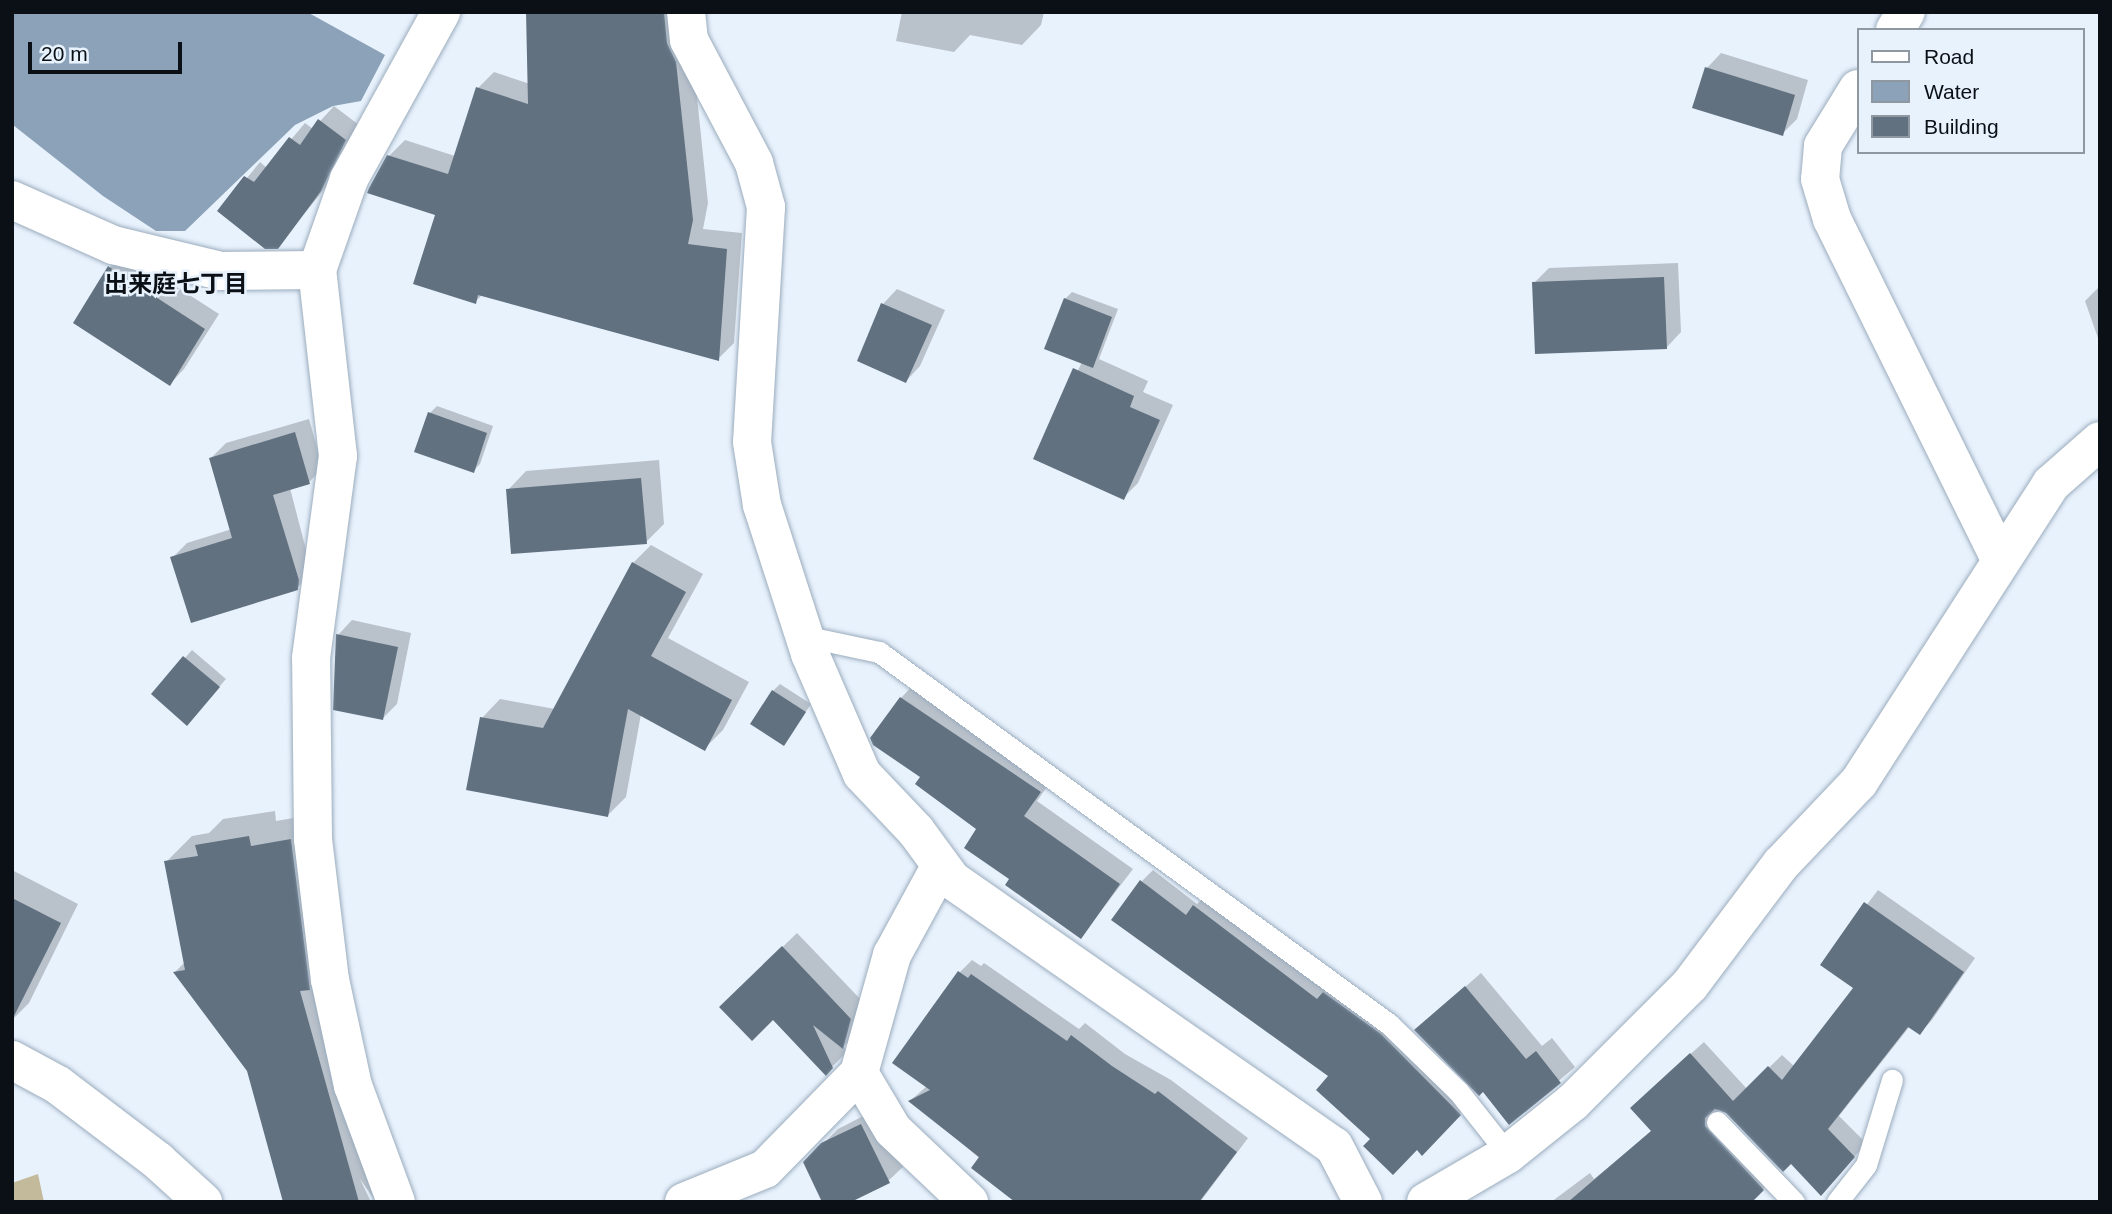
<!DOCTYPE html>
<meta charset="utf-8">
<style>
body{margin:0}
#map{position:relative;width:2112px;height:1214px;overflow:hidden;background:#e8f2fd;font-family:Arial,"Noto Sans JP",sans-serif}
div>[style]{position:absolute}
[style*='--x']{left:calc(var(--x)*1px);top:calc(var(--y)*1px);width:calc(var(--w)*1px);rotate:calc(var(--a)*1deg)}
.forest>*{inset:0;background:#c3ba9c}
.water>*{inset:0;background:#8ba2b8}
.shadow>*{inset:0;background:#0003}
.building>*{inset:0;background:#617180}
.roads{filter:drop-shadow(0 0 2px #9bacbd) drop-shadow(0 0 2px #9bacbd)}
.service>*{height:21px;margin:-10.5px;padding:0 10.5px;transform-origin:10.5px;border-radius:10.5px;background:#fff}
.minor>*{height:38px;margin:-19px;padding:0 19px;transform-origin:19px;border-radius:19px;background:#fff}
.tertiary>*{height:38px;margin:-19px;padding:0 19px;transform-origin:19px;border-radius:19px;background:#fff}
span{translate:-50% -50%;white-space:nowrap;text-align:center;line-height:1.15;-webkit-text-stroke:5px #e8f2fd;paint-order:stroke}
.neighbourhood-label{font-size:24px;color:#0a1016;font-weight:700}
.frame{position:absolute;inset:0;border:14px solid #0a1016;pointer-events:none}
.legend{position:absolute;left:1857px;top:28px;width:228px;height:126px;box-sizing:border-box;background:#e8f2fd;border:2px solid #8f98a1;margin:0;padding:9px 12px;list-style:none;font-size:21px;color:#0a1016}
.legend li{display:flex;align-items:center;gap:14px;height:35px}
.legend b{width:35px;border:2px solid #8f98a1}
.scale{position:absolute;left:28px;top:42px;width:154px;height:32px;box-sizing:border-box;border:4px solid #0a1016;border-top:0;padding-left:9px;font-size:21px;line-height:24px;white-space:nowrap;color:#0a1016;-webkit-text-stroke:5px #e8f2fd;paint-order:stroke}
</style>
<div id="map">
<div class="forest">
<div style="clip-path:polygon(38px 1174px,44px 1202px,12px 1202px,12px 1183px)"></div>
</div>
<div class="water">
<div style="clip-path:polygon(12px 12px,307px 12px,385px 55px,361px 101px,333px 106px,295px 125px,185px 231px,156px 231px,103px 196px,13px 125px)"></div>
</div>
<div class="shadow">
<div style="clip-path:polygon(528px 12px,681px 12px,692px 49px,708px 203px,703px 229px,742px 233px,734px 343px,718px 359px,483px 294px,475px 302px,437px 214px,389px 156px,405px 140px,455px 156px,478px 88px,494px 72px,530px 84px)"></div>
<div style="clip-path:polygon(902px 12px,1044px 12px,1041px 25px,1022px 45px,970px 35px,954px 52px,896px 41px)"></div>
<div style="clip-path:polygon(1721px 53px,1808px 80px,1797px 119px,1782px 134px,1707px 68px)"></div>
<div style="clip-path:polygon(334px 106px,359px 125px,336px 175px,277px 247px,220px 211px,260px 162px,267px 168px,305px 123px,313px 129px)"></div>
<div style="clip-path:polygon(124px 253px,219px 314px,184px 369px,170px 384px,110px 267px)"></div>
<div style="clip-path:polygon(1678px 263px,1681px 332px,1667px 347px,1534px 283px,1549px 268px)"></div>
<div style="clip-path:polygon(2100px 286px,2100px 340px,2099px 341px,2085px 301px)"></div>
<div style="clip-path:polygon(897px 289px,945px 310px,920px 366px,906px 381px,859px 360px,883px 304px)"></div>
<div style="clip-path:polygon(1072px 292px,1118px 309px,1099px 359px,1148px 381px,1143px 392px,1173px 405px,1138px 483px,1123px 498px,1036px 458px,1082px 362px,1065px 299px)"></div>
<div style="clip-path:polygon(437px 406px,493px 426px,480px 464px,473px 471px,430px 413px)"></div>
<div style="clip-path:polygon(309px 419px,323px 468px,309px 482px,290px 488px,312px 573px,297px 588px,172px 558px,187px 543px,232px 529px,211px 458px,226px 443px)"></div>
<div style="clip-path:polygon(659px 460px,664px 524px,646px 542px,508px 490px,526px 471px)"></div>
<div style="clip-path:polygon(651px 545px,703px 574px,668px 638px,749px 682px,723px 730px,705px 748px,641px 714px,626px 797px,608px 815px,482px 718px,500px 699px,555px 709px,633px 563px)"></div>
<div style="clip-path:polygon(352px 620px,411px 633px,397px 704px,383px 718px,338px 635px)"></div>
<div style="clip-path:polygon(192px 650px,226px 679px,194px 716px,153px 694px)"></div>
<div style="clip-path:polygon(915px 683px,1054px 777px,1037px 801px,1133px 869px,1081px 937px,1012px 879px,978px 828px,922px 777px,901px 698px)"></div>
<div style="clip-path:polygon(780px 684px,811px 704px,784px 744px,773px 691px)"></div>
<div style="clip-path:polygon(275px 811px,276px 821px,317px 814px,335px 962px,376px 1202px,360px 1179px,371px 1202px,285px 1202px,249px 1071px,175px 972px,185px 962px,166px 862px,192px 836px,209px 833px,223px 819px)"></div>
<div style="clip-path:polygon(12px 870px,78px 904px,29px 1003px,12px 1020px)"></div>
<div style="clip-path:polygon(1153px 870px,1197px 904px,1206px 895px,1335px 982px,1470px 1103px,1423px 1153px,1417px 1147px,1372px 1138px,1331px 1075px,1142px 881px)"></div>
<div style="clip-path:polygon(1878px 890px,1975px 958px,1932px 1020px,1920px 1033px,1910px 1026px,1839px 1116px,1866px 1143px,1834px 1181px,1791px 1162px,1727px 1111px,1718px 1109px,1719px 1118px,1776px 1176px,1750px 1202px,1551px 1202px,1590px 1173px,1594px 1179px,1653px 1130px,1645px 1095px,1704px 1042px,1747px 1089px,1782px 1055px,1795px 1067px,1855px 988px,1822px 964px)"></div>
<div style="clip-path:polygon(797px 933px,865px 1004px,857px 1033px,844px 1046px,847px 1052px,826px 1073px,773px 1018px,721px 1007px)"></div>
<div style="clip-path:polygon(972px 960px,981px 966px,984px 963px,1079px 1029px,1085px 1023px,1125px 1054px,1171px 1080px,1248px 1138px,1200px 1202px,1031px 1202px,911px 1100px,927px 1086px,960px 972px)"></div>
<div style="clip-path:polygon(1481px 973px,1542px 1046px,1552px 1038px,1575px 1067px,1510px 1122px,1484px 1089px,1416px 1030px)"></div>
<div style="clip-path:polygon(875px 1110px,903px 1167px,888px 1181px,805px 1162px,838px 1129px)"></div>
</div>
<div class="building">
<div style="clip-path:polygon(526px 12px,664px 12px,667px 43px,676px 62px,693px 220px,688px 244px,727px 249px,719px 361px,478px 295px,476px 304px,413px 284px,435px 215px,367px 193px,369px 188px,387px 155px,448px 174px,476px 87px,528px 104px)"></div>
<div style="clip-path:polygon(1705px 67px,1795px 95px,1783px 136px,1692px 108px)"></div>
<div style="clip-path:polygon(318px 119px,346px 140px,321px 191px,278px 249px,265px 249px,217px 211px,244px 176px,254px 182px,289px 137px,300px 145px)"></div>
<div style="clip-path:polygon(108px 266px,205px 329px,170px 386px,73px 323px)"></div>
<div style="clip-path:polygon(1664px 277px,1667px 349px,1535px 354px,1532px 282px)"></div>
<div style="clip-path:polygon(1064px 298px,1112px 317px,1093px 368px,1044px 349px)"></div>
<div style="clip-path:polygon(881px 303px,932px 325px,906px 383px,857px 361px)"></div>
<div style="clip-path:polygon(1073px 368px,1134px 396px,1130px 407px,1160px 420px,1124px 500px,1033px 459px)"></div>
<div style="clip-path:polygon(428px 412px,487px 433px,474px 473px,414px 452px)"></div>
<div style="clip-path:polygon(295px 432px,310px 484px,273px 495px,299px 580px,298px 590px,191px 623px,170px 557px,232px 538px,209px 458px)"></div>
<div style="clip-path:polygon(641px 478px,647px 544px,511px 554px,506px 489px)"></div>
<div style="clip-path:polygon(632px 562px,686px 592px,651px 656px,732px 700px,705px 751px,628px 709px,608px 817px,466px 790px,480px 717px,543px 728px)"></div>
<div style="clip-path:polygon(336px 634px,398px 647px,383px 720px,333px 710px)"></div>
<div style="clip-path:polygon(183px 656px,220px 687px,187px 726px,151px 694px)"></div>
<div style="clip-path:polygon(772px 690px,806px 712px,784px 746px,750px 724px)"></div>
<div style="clip-path:polygon(900px 697px,1041px 792px,1024px 816px,1120px 884px,1081px 939px,1005px 885px,1009px 879px,964px 848px,976px 829px,915px 784px,920px 777px,873px 745px,870px 738px)"></div>
<div style="clip-path:polygon(249px 836px,251px 846px,291px 839px,310px 990px,300px 991px,359px 1202px,283px 1202px,247px 1071px,173px 972px,185px 970px,164px 861px,198px 856px,195px 845px)"></div>
<div style="clip-path:polygon(1140px 880px,1186px 915px,1193px 905px,1317px 999px,1323px 992px,1381px 1034px,1461px 1115px,1422px 1156px,1417px 1150px,1393px 1175px,1363px 1146px,1370px 1139px,1316px 1090px,1328px 1076px,1111px 920px)"></div>
<div style="clip-path:polygon(12px 898px,61px 923px,12px 1020px)"></div>
<div style="clip-path:polygon(1864px 902px,1964px 972px,1920px 1035px,1908px 1027px,1828px 1129px,1855px 1157px,1821px 1196px,1791px 1164px,1783px 1172px,1726px 1113px,1715px 1109px,1705px 1118px,1705px 1126px,1764px 1190px,1752px 1202px,1568px 1202px,1651px 1131px,1630px 1108px,1690px 1053px,1733px 1101px,1768px 1066px,1782px 1080px,1853px 988px,1820px 965px)"></div>
<div style="clip-path:polygon(782px 946px,851px 1019px,843px 1049px,813px 1025px,833px 1068px,826px 1076px,773px 1020px,752px 1041px,719px 1007px)"></div>
<div style="clip-path:polygon(958px 971px,968px 978px,971px 974px,1067px 1041px,1071px 1035px,1112px 1066px,1155px 1094px,1158px 1091px,1237px 1152px,1199px 1202px,1015px 1202px,971px 1168px,979px 1157px,908px 1101px,930px 1090px,892px 1063px)"></div>
<div style="clip-path:polygon(1465px 986px,1526px 1059px,1536px 1051px,1561px 1083px,1509px 1125px,1483px 1092px,1479px 1096px,1414px 1030px)"></div>
<div style="clip-path:polygon(861px 1124px,890px 1183px,851px 1202px,822px 1202px,803px 1162px,821px 1143px)"></div>
</div>
<div class="roads">
<div class="service">
<div style="--x:803;--y:636;--w:78;--a:11.9"></div>
<div style="--x:879;--y:652;--w:631;--a:36.11"></div>
<div style="--x:1389;--y:1024;--w:96;--a:44.2"></div>
<div style="--x:1458;--y:1091;--w:80;--a:51.6"></div>
<div style="--x:1717;--y:1122;--w:111;--a:46.1"></div>
<div style="--x:1837;--y:1202;--w:47;--a:-51.9"></div>
<div style="--x:1866;--y:1165;--w:89;--a:-73"></div>
</div>
<div class="minor">
<div style="--x:686;--y:12;--w:28;--a:84"></div>
<div style="--x:689;--y:40;--w:139;--a:62.1"></div>
<div style="--x:754;--y:163;--w:46;--a:74.7"></div>
<div style="--x:766;--y:207;--w:235;--a:93.4"></div>
<div style="--x:752;--y:442;--w:64;--a:81"></div>
<div style="--x:762;--y:505;--w:157;--a:72.1"></div>
<div style="--x:810;--y:654;--w:131;--a:66.6"></div>
<div style="--x:862;--y:774;--w:79;--a:46.5"></div>
<div style="--x:916;--y:831;--w:61;--a:53.7"></div>
<div style="--x:952;--y:880;--w:465;--a:34.9"></div>
<div style="--x:1334;--y:1146;--w:63;--a:62.6"></div>
<div style="--x:1895;--y:30;--w:21;--a:-59"></div>
<div style="--x:1858;--y:89;--w:67;--a:121.6"></div>
<div style="--x:1823;--y:146;--w:33;--a:95"></div>
<div style="--x:1820;--y:179;--w:42;--a:73.3"></div>
<div style="--x:1832;--y:219;--w:381;--a:63.7"></div>
<div style="--x:12;--y:200;--w:111;--a:24"></div>
<div style="--x:113;--y:245;--w:111;--a:13.5"></div>
<div style="--x:221;--y:271;--w:96;--a:-0.6"></div>
<div style="--x:859;--y:1073;--w:66;--a:59.2"></div>
<div style="--x:893;--y:1130;--w:105;--a:43.5"></div>
<div style="--x:396;--y:1202;--w:124;--a:-110.3"></div>
<div style="--x:353;--y:1086;--w:108;--a:-102.2"></div>
<div style="--x:330;--y:980;--w:142;--a:-96.9"></div>
<div style="--x:313;--y:839;--w:181;--a:-90.6"></div>
<div style="--x:311;--y:658;--w:204;--a:-82.4"></div>
<div style="--x:338;--y:456;--w:187;--a:-96.4"></div>
<div style="--x:317;--y:270;--w:96;--a:-70.6"></div>
<div style="--x:349;--y:179;--w:191;--a:-61.1"></div>
<div style="--x:684;--y:1202;--w:87;--a:-22.2"></div>
<div style="--x:765;--y:1169;--w:134;--a:-45.6"></div>
<div style="--x:859;--y:1073;--w:123;--a:-74.4"></div>
<div style="--x:892;--y:955;--w:102;--a:-61.4"></div>
<div style="--x:1426;--y:1202;--w:95;--a:-30.3"></div>
<div style="--x:1508;--y:1154;--w:83;--a:-38.7"></div>
<div style="--x:1573;--y:1102;--w:165;--a:-45"></div>
<div style="--x:1690;--y:985;--w:151;--a:-53.1"></div>
<div style="--x:1781;--y:864;--w:113;--a:-46.4"></div>
<div style="--x:1859;--y:782;--w:354;--a:-57.2"></div>
<div style="--x:2051;--y:484;--w:65;--a:-41.3"></div>
</div>
<div class="tertiary">
<div style="--x:12;--y:1060;--w:52;--a:28.5"></div>
<div style="--x:58;--y:1085;--w:126;--a:37.2"></div>
<div style="--x:158;--y:1161;--w:61;--a:42.3"></div>
</div>
</div>
<div class="neighbourhood-label">
<span style="left:176px;top:284px">出来庭七丁目</span>
</div>
<div class="frame"></div>
<ul class="legend">
<li><b style="height:9px;background:#fff"></b>Road</li>
<li><b style="height:19px;background:#8ba2b8"></b>Water</li>
<li><b style="height:19px;background:#617180"></b>Building</li>
</ul>
<div class="scale">20 m</div>
</div>
